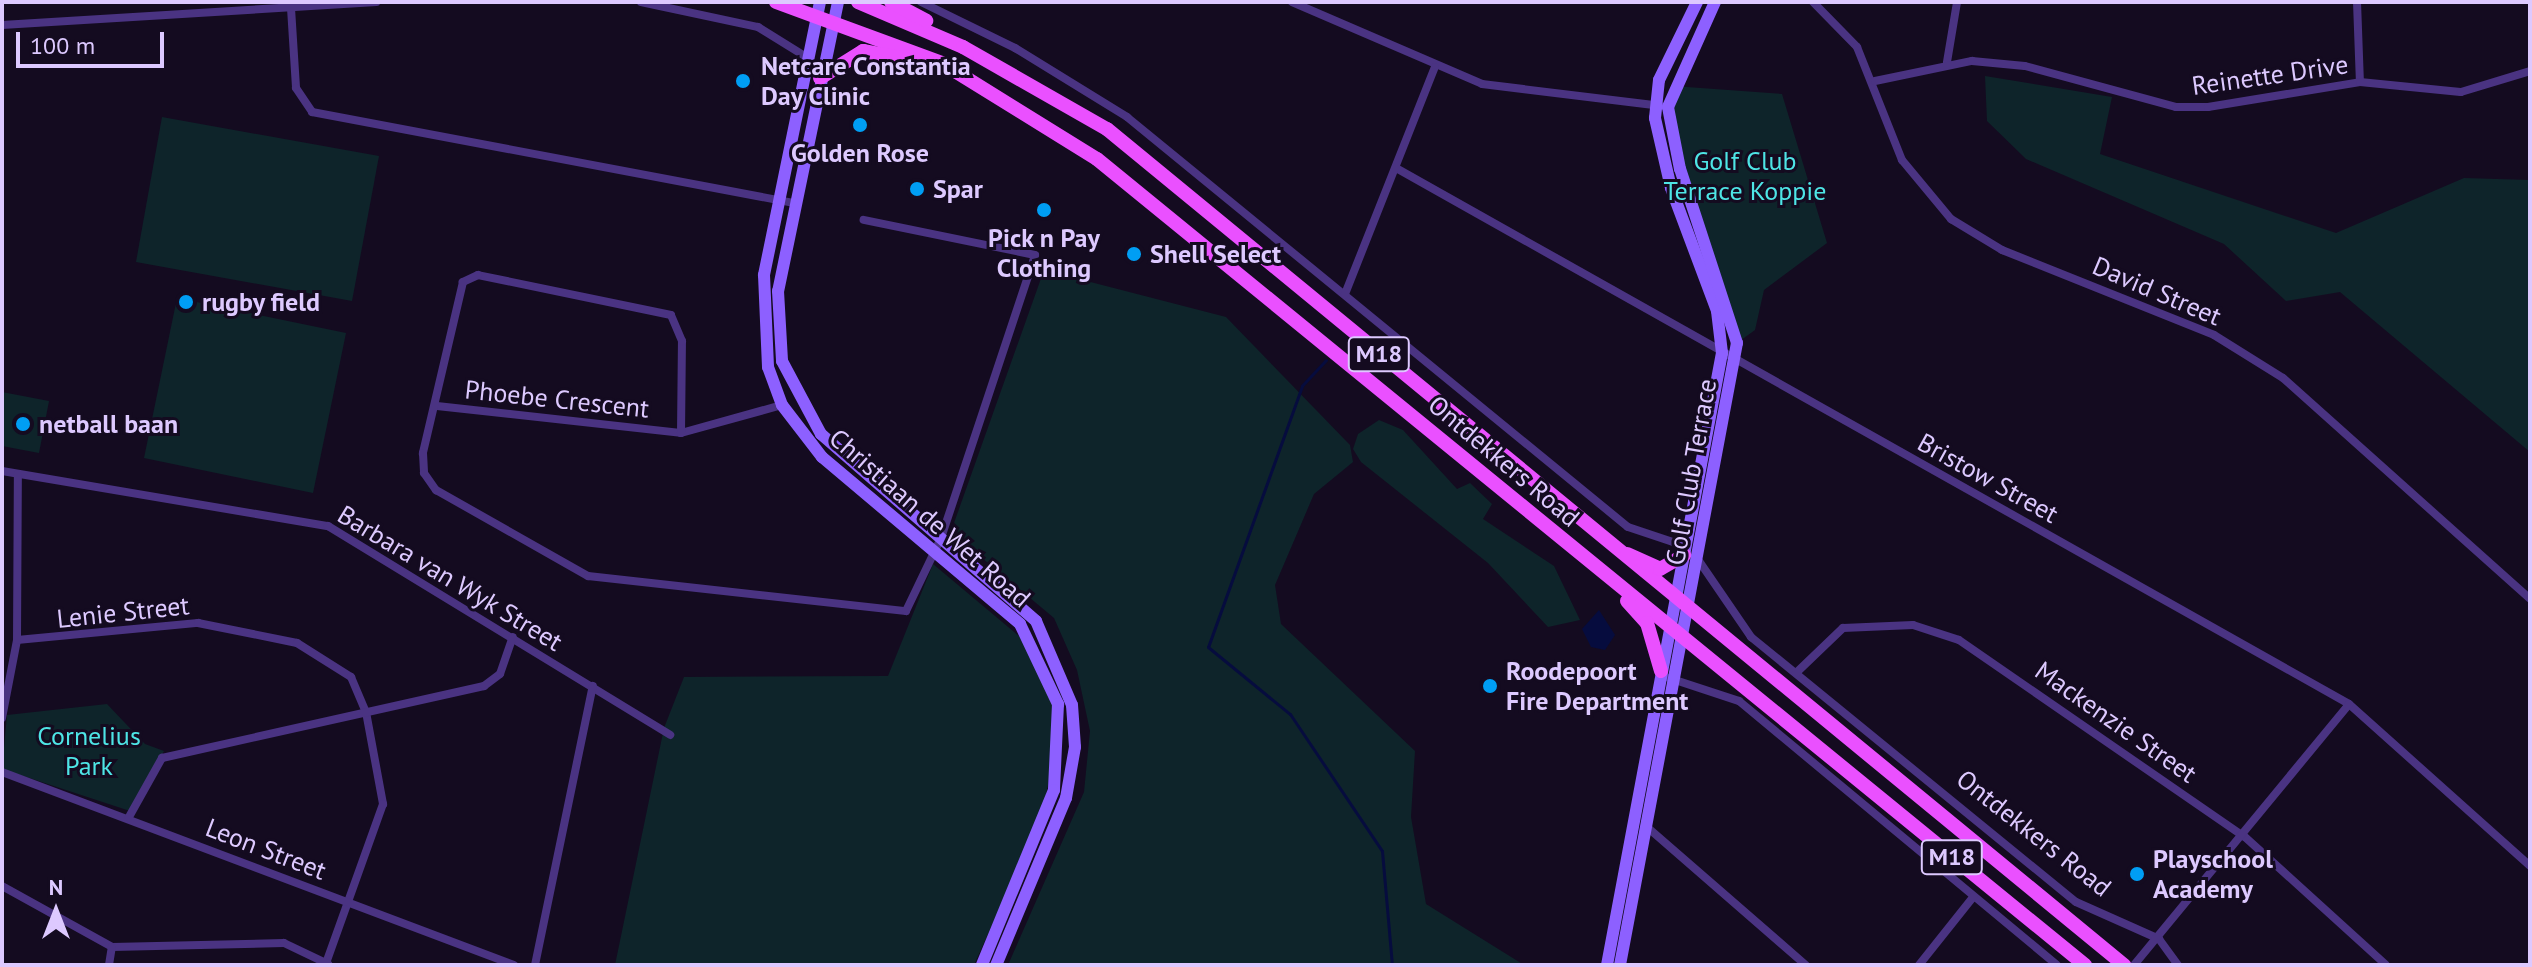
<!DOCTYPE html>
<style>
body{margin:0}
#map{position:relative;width:2532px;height:967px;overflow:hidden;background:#140b20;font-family:"PT Sans",sans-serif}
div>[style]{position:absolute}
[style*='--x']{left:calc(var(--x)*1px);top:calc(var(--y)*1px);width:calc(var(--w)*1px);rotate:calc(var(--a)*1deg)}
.green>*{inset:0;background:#0e242a}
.water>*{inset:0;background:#060c3e}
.stream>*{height:3px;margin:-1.5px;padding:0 1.5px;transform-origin:1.5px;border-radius:1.5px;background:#060c3e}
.street>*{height:8px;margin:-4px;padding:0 4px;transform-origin:4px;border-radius:4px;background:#4a3382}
.secondary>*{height:12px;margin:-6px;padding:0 6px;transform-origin:6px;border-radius:6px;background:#8d60ff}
.primary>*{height:14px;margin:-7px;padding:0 7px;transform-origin:7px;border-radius:7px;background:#ea50ff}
.dots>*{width:22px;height:22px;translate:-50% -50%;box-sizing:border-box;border:4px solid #140b20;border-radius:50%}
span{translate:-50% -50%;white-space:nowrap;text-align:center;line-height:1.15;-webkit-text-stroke:6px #140b20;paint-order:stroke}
.shield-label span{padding:2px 6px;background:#140b20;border:2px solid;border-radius:6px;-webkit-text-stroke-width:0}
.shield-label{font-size:24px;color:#ddc9ff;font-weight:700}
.poi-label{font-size:26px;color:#ddc9ff;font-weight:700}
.left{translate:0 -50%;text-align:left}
.street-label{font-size:26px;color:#ddc9ff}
.park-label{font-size:26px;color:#4ee5e6}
.frame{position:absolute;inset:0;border:4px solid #ddc9ff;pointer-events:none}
.north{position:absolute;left:16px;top:871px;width:80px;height:80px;-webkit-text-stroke:6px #140b20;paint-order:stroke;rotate:0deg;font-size:22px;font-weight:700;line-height:32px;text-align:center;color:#ddc9ff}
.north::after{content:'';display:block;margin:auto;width:28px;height:36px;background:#ddc9ff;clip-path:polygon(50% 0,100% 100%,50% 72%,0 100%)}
.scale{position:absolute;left:16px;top:32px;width:148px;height:36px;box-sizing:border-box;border:4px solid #ddc9ff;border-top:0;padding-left:10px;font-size:24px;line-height:28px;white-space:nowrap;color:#ddc9ff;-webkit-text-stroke:6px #140b20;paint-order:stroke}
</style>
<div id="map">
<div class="green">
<div style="clip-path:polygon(1985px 76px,2112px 97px,2100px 154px,2336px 233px,2464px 178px,2530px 180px,2530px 452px,2340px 292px,2286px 301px,2224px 244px,2026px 159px,1987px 121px)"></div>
<div style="clip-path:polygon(1673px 86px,1782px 94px,1827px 243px,1764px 290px,1755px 330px,1737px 343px,1671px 132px)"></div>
<div style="clip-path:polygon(162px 117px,379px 156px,352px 301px,136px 262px)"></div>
<div style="clip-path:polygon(1044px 270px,1226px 317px,1350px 445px,1353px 462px,1314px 494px,1275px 585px,1281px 624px,1415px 751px,1411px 817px,1426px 904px,1524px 965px,1008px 965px,1084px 792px,1090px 731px,1077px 670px,1054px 618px,957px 537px,954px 523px)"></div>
<div style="clip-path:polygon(177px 298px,346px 333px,313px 493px,144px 458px)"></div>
<div style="clip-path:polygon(2px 392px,49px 401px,39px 453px,2px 446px)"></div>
<div style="clip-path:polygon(1379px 420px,1403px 430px,1457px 489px,1470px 483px,1492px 504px,1483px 519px,1554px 566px,1580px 620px,1548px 627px,1488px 563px,1361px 462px,1353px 449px,1358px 434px)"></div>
<div style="clip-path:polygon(933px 564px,1019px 636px,1054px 701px,1056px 747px,1042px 814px,974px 965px,615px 965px,664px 728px,684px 677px,888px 676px)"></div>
<div style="clip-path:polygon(107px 704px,145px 744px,164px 751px,130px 811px,2px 769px,7px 715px)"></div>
</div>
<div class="water">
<div style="clip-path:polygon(1599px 610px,1615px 635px,1605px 650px,1591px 647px,1582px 629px)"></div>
</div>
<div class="stream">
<div style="--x:1326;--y:360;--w:35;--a:133"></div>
<div style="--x:1302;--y:386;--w:277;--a:109.8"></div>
<div style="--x:1208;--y:647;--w:106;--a:39.3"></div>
<div style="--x:1290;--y:714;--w:165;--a:56.1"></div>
<div style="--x:1382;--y:851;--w:114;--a:85"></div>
</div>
<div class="street">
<div style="--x:641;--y:2;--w:120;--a:12.1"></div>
<div style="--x:758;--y:27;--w:59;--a:31.8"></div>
<div style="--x:921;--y:2;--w:105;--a:26.1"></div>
<div style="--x:1015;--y:48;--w:132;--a:31.6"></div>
<div style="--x:1127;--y:117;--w:647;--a:39.3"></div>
<div style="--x:1628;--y:527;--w:60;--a:18.4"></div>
<div style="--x:1292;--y:2;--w:207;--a:23.3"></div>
<div style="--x:1482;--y:84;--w:179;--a:7"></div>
<div style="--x:1813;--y:2;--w:63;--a:45.6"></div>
<div style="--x:1857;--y:47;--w:122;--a:68.3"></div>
<div style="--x:1902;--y:160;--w:77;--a:50.3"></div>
<div style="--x:1951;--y:219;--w:60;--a:31.3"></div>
<div style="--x:2002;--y:250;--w:228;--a:21.8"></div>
<div style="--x:2214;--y:335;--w:81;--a:31.9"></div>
<div style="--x:2283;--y:378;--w:331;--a:41.8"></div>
<div style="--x:2357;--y:2;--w:80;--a:87.9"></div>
<div style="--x:291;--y:8;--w:80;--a:86.4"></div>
<div style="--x:296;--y:88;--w:29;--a:56"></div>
<div style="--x:312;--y:112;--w:491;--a:10.7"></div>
<div style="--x:2;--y:25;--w:375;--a:-3.5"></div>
<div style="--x:1947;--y:62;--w:61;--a:-80.5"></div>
<div style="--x:1875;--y:81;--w:99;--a:-11.7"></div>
<div style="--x:1972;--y:61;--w:53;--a:5.4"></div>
<div style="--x:2025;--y:66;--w:156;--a:15.2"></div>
<div style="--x:2176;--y:107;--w:32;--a:0"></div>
<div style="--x:2208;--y:107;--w:154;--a:-9.3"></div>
<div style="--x:2360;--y:82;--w:101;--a:5.7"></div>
<div style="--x:2461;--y:92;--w:72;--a:-16.9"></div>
<div style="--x:1396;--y:168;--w:1093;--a:29.35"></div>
<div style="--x:2349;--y:704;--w:243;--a:41.8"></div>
<div style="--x:1345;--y:294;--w:244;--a:-68.4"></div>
<div style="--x:437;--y:406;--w:245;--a:6.3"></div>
<div style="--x:681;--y:433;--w:105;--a:-15.5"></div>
<div style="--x:681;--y:433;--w:92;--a:-89.4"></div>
<div style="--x:682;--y:341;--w:28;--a:-113"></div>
<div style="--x:671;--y:315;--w:197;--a:-168.3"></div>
<div style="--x:478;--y:275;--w:17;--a:155"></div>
<div style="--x:463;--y:282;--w:176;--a:103.2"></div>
<div style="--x:423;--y:453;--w:20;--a:87"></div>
<div style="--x:424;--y:473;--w:21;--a:55"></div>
<div style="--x:436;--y:490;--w:175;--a:29.5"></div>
<div style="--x:588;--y:576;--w:320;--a:6.3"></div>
<div style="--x:906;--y:611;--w:81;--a:-64.4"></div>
<div style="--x:941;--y:538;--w:298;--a:-71.6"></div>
<div style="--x:1035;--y:255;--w:175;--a:-168.4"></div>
<div style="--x:2;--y:471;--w:331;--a:9.6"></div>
<div style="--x:328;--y:526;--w:401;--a:31.4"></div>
<div style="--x:1697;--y:558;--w:96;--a:55.6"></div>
<div style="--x:1751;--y:637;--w:419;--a:39.2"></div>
<div style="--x:2076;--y:902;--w:91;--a:24"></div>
<div style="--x:2159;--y:939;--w:32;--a:54"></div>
<div style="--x:17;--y:640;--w:182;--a:-5.4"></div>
<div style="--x:198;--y:623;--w:101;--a:11.4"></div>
<div style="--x:297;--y:643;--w:64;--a:32.2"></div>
<div style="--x:351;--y:677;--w:38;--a:67"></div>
<div style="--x:366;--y:712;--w:94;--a:79.5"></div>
<div style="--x:383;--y:804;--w:169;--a:109.7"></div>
<div style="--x:1796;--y:673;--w:65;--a:-43.8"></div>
<div style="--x:1843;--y:628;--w:70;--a:-2.5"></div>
<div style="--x:1913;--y:625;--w:48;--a:18.1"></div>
<div style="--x:1959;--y:640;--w:347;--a:34.6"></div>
<div style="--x:2245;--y:837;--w:190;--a:42.2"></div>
<div style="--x:1669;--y:678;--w:74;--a:18.2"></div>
<div style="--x:1739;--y:701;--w:413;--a:39.7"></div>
<div style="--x:2;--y:718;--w:79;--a:-79.1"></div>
<div style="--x:17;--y:640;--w:166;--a:-89.7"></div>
<div style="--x:2;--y:772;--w:547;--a:20.65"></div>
<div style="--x:129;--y:817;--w:68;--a:-60.8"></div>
<div style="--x:162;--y:758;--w:330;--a:-12.6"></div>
<div style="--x:484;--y:686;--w:20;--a:-37"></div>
<div style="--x:500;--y:674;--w:39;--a:-71"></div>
<div style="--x:1647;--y:827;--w:211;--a:41"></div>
<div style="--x:2;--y:886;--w:126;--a:29"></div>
<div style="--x:112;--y:947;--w:172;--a:-1.3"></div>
<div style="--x:284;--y:943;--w:49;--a:25.5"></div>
<div style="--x:109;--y:965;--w:18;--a:-81"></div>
<div style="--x:535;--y:965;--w:285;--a:-78.3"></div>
<div style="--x:1919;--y:965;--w:87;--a:-51.5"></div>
<div style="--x:2134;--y:965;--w:338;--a:-50.5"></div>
</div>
<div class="secondary">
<div style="--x:820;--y:2;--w:279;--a:101.6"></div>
<div style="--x:764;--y:275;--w:92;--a:87.5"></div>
<div style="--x:768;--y:367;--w:40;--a:69.8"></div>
<div style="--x:782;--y:405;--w:66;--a:52.4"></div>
<div style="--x:822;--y:457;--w:259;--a:40.1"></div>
<div style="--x:1020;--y:624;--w:89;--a:64.6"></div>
<div style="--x:1058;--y:704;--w:86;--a:92.7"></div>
<div style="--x:1054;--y:790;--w:189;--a:112.4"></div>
<div style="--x:838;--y:2;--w:295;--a:101.7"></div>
<div style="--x:778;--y:291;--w:70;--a:86.7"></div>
<div style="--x:782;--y:361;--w:83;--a:61.9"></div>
<div style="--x:821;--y:434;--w:285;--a:41"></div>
<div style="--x:1036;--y:621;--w:91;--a:66.8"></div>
<div style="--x:1072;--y:705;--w:42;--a:85.9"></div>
<div style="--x:1075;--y:747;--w:52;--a:100"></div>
<div style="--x:1066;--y:798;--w:181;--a:112.7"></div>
<div style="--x:1607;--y:965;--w:623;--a:-79.36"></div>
<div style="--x:1722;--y:353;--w:42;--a:-96.8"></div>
<div style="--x:1717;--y:311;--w:131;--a:-110.5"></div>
<div style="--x:1671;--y:188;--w:72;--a:-102.9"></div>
<div style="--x:1655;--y:118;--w:38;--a:-84"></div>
<div style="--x:1659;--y:80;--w:87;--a:-64"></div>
<div style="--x:1620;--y:965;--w:633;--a:-79.35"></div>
<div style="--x:1737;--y:343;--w:183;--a:-108.1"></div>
<div style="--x:1680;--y:169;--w:63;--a:-101"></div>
<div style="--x:1668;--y:107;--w:115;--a:-65.9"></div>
</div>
<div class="primary">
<div style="--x:776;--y:2;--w:177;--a:20.2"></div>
<div style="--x:942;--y:63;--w:182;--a:31.8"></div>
<div style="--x:1097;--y:159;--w:1275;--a:39.21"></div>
<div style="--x:858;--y:2;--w:114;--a:23.2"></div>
<div style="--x:963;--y:47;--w:166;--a:29.7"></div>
<div style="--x:1107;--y:129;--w:1317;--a:39.42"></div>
<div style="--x:891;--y:2;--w:40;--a:28"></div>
<div style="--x:820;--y:78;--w:51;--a:-32.1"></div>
<div style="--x:863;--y:51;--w:55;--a:10.5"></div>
<div style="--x:1627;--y:554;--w:36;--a:24"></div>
<div style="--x:1660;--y:569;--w:28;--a:-30"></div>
<div style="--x:1627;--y:601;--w:30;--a:48"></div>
<div style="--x:1647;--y:623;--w:50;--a:73.7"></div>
</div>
<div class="dots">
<div style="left:743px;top:81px;background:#009ef4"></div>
<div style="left:860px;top:125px;background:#009ef4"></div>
<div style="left:917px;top:189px;background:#009ef4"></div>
<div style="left:1044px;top:210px;background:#009ef4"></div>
<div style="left:1134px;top:254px;background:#009ef4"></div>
<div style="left:186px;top:302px;background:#009ef4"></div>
<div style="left:23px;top:424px;background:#009ef4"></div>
<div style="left:1490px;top:686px;background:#009ef4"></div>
<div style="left:2137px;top:874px;background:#009ef4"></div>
</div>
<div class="shield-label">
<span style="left:1379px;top:354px">M18</span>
<span style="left:1952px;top:857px">M18</span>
</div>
<div class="poi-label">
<span class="left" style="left:761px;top:81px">Netcare Constantia<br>Day Clinic</span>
<span style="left:860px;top:153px">Golden Rose</span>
<span class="left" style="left:933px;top:189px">Spar</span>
<span style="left:1044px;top:253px">Pick n Pay<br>Clothing</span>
<span class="left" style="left:1150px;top:254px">Shell Select</span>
<span class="left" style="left:202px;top:302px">rugby field</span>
<span class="left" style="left:39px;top:424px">netball baan</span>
<span class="left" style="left:1506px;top:686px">Roodepoort<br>Fire Department</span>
<span class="left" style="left:2153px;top:874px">Playschool<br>Academy</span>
</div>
<div class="street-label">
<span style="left:2270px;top:75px;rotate:-8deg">Reinette Drive</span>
<span style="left:2157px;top:291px;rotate:23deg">David Street</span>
<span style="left:557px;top:399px;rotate:6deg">Phoebe Crescent</span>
<span style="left:1504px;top:461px;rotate:40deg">Ontdekkers Road</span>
<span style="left:1691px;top:472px;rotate:-80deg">Golf Club Terrace</span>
<span style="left:1988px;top:478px;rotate:29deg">Bristow Street</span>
<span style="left:930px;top:518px;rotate:41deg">Christiaan de Wet Road</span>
<span style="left:450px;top:578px;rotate:31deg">Barbara van Wyk Street</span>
<span style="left:123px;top:612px;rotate:-6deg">Lenie Street</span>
<span style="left:2116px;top:722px;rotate:35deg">Mackenzie Street</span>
<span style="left:2034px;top:833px;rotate:38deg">Ontdekkers Road</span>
<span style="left:266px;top:849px;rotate:21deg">Leon Street</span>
</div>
<div class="park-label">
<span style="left:1745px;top:176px">Golf Club<br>Terrace Koppie</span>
<span style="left:89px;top:751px">Cornelius<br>Park</span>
</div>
<div class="frame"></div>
<div class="north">N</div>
<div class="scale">100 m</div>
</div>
